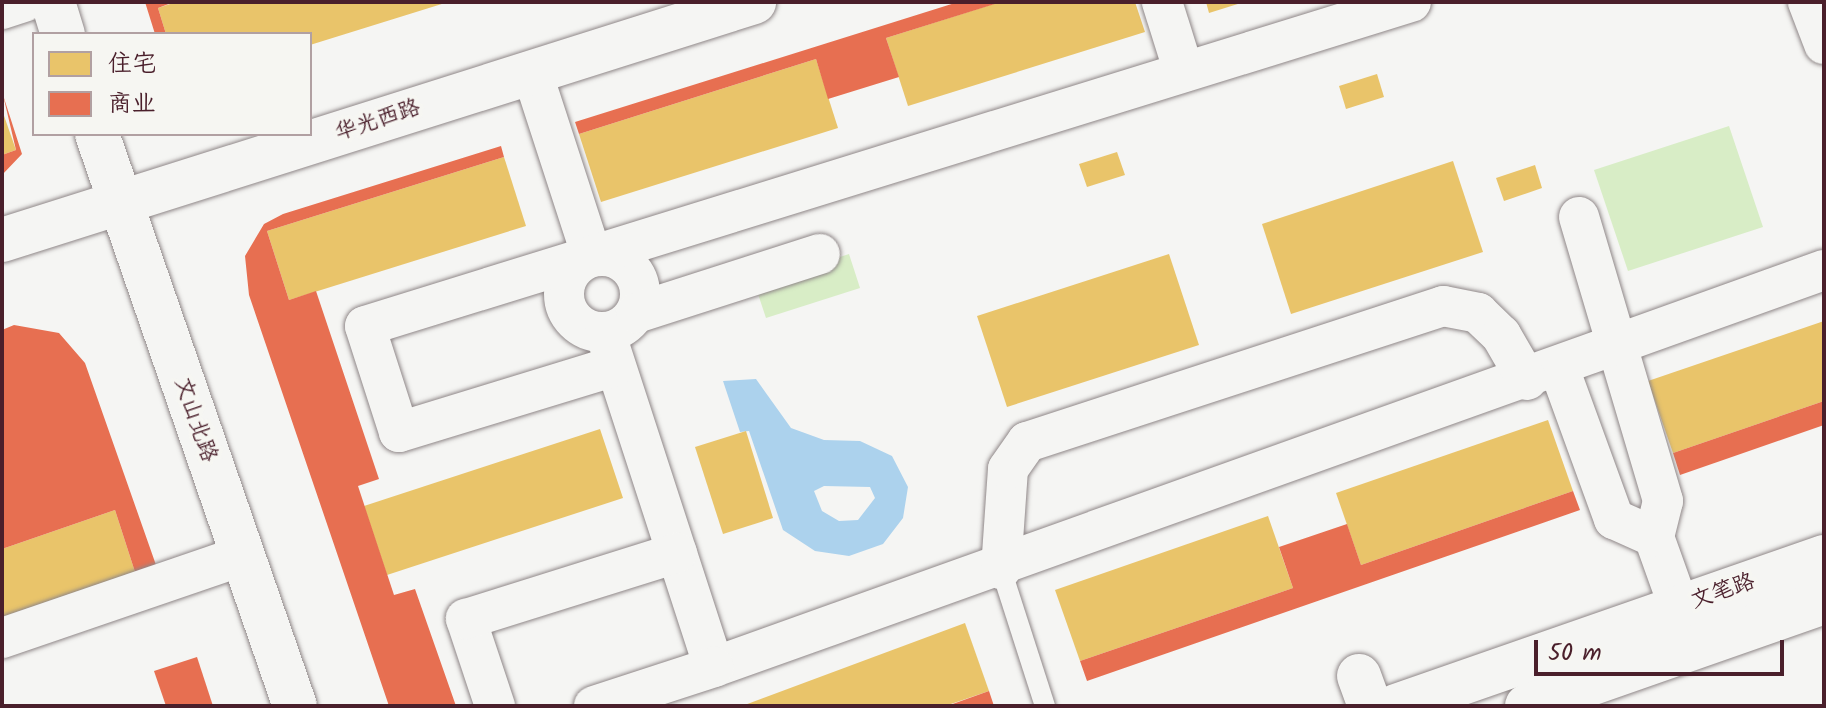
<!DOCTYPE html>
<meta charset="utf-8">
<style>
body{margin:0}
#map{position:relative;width:1826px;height:708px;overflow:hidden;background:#f5f5f3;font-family:Kalam,"LXGW WenKai TC",sans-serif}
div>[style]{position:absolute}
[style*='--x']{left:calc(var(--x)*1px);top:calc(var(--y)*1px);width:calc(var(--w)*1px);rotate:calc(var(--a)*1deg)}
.green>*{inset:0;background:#d8edc6}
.water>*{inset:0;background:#acd2ed}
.homes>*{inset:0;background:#e9c46a}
.shops>*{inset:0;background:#e76f51}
.roads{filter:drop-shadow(0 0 2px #8f8788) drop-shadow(0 0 2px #8f8788)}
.service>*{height:20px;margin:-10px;padding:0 10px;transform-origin:10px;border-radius:10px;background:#f5f5f3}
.minor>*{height:40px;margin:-20px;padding:0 20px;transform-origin:20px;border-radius:20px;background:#f5f5f3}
.minor>.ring{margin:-20px;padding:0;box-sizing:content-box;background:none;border:40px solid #f5f5f3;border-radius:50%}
.tertiary>*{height:44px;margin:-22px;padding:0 22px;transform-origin:22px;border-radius:22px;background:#f5f5f3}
.secondary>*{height:44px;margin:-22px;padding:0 22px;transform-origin:22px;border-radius:22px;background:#f5f5f3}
span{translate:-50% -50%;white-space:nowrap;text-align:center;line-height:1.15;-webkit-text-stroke:8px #f6f6f2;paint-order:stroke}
.street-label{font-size:22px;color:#4a1f2b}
.frame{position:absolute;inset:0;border:4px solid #4a1f2b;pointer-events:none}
.legend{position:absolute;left:32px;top:32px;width:280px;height:104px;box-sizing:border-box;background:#f6f6f2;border:2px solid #b1a0a2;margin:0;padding:10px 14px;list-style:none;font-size:24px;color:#4a1f2b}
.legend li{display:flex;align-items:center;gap:16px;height:40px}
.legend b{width:40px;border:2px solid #b1a0a2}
.scale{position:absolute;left:1534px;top:640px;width:250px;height:36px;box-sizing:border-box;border:4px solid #4a1f2b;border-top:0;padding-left:10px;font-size:24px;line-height:28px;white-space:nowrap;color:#4a1f2b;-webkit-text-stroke:6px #f6f6f2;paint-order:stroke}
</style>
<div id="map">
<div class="green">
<div style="clip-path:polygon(1729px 126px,1763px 227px,1628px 271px,1594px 170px)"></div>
<div style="clip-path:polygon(849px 254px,860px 288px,766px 318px,755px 285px)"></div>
</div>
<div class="water">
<div style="clip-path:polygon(evenodd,756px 379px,791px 428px,824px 440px,860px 441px,892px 456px,908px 487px,903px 518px,883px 544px,849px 556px,815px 551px,783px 530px,749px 431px,740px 432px,723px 381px,756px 379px,824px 486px,870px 487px,875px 498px,858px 520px,839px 521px,822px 511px,814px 491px,824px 486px)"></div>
</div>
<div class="homes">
<div style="clip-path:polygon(176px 2px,445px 2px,445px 3px,310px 45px,310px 34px,166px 34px,158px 8px)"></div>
<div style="clip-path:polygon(1000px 2px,1135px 2px,1145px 32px,908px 106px,886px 38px)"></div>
<div style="clip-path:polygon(1206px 2px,1241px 2px,1241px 3px,1209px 13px)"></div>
<div style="clip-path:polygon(816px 59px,838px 128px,601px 202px,579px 134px)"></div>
<div style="clip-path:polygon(1377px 74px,1384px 97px,1346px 109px,1339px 86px)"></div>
<div style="clip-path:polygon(2px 110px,16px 150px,2px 155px)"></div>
<div style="clip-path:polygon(1117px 152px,1125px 175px,1087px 187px,1079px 164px)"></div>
<div style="clip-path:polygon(504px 157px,526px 226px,289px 300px,267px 231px)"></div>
<div style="clip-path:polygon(1453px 161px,1483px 252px,1291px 314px,1262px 224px)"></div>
<div style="clip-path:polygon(1535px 165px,1542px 188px,1504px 201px,1496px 178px)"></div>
<div style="clip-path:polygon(1169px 254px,1199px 345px,1007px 407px,977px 316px)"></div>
<div style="clip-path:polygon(1824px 321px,1824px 401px,1673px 453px,1648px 381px)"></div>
<div style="clip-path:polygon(1548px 420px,1573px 491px,1361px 565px,1336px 493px)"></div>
<div style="clip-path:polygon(600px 429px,623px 498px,387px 575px,364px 506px)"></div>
<div style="clip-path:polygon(746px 431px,773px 518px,723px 534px,695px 447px)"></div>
<div style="clip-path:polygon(115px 510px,135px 572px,2px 617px,2px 549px)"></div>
<div style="clip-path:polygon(1268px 516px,1293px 588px,1080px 661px,1055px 590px)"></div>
<div style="clip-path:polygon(965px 623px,989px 691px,945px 706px,742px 706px)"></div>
</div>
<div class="shops">
<div style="clip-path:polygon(145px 2px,174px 2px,158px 8px,166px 34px,155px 34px)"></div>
<div style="clip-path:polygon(958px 2px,998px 3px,886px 38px,899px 77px,828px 99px,816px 59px,579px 134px,575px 122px)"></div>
<div style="clip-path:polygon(3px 95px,22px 154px,2px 175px,2px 155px,16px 150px)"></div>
<div style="clip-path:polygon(501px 146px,504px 157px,267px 231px,289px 300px,316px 291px,379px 479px,358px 486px,394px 595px,415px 589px,456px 706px,389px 706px,249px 295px,245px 256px,264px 224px,283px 214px)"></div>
<div style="clip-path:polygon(14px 325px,59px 333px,85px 363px,156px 565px,135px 572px,115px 510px,2px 549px,2px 330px)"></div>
<div style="clip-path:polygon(1824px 401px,1824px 425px,1680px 475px,1673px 453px)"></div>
<div style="clip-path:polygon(1573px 491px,1580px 510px,1087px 681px,1080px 661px,1293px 588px,1279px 547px,1347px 524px,1361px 565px)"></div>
<div style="clip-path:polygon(197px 657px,213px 706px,166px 706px,154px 671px)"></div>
<div style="clip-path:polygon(989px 691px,994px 706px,947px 706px)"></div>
</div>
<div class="roads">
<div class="service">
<div style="--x:1001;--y:569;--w:144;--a:72.2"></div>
</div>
<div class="minor">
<div style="--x:1162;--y:2;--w:73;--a:72.6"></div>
<div style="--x:1808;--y:2;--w:45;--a:69.1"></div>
<div style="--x:2;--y:9;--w:23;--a:-18"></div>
<div style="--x:532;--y:72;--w:194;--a:72"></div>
<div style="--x:1579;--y:217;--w:296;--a:73.5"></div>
<div style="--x:1663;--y:501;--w:37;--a:104"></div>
<div style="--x:1654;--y:537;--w:74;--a:70.3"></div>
<div class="ring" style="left:564px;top:256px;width:36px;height:36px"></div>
<div style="--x:636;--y:313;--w:193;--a:-17.8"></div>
<div style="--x:605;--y:332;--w:352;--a:72"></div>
<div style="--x:714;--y:667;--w:1179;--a:-19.68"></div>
<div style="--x:615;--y:366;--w:226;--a:163"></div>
<div style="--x:399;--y:432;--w:111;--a:-107.8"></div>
<div style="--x:365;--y:326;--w:1095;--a:-17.21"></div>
<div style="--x:1559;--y:368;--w:161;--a:70"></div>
<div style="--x:1614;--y:519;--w:44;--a:24.2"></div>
<div style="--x:1001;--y:569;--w:100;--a:-86"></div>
<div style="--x:1008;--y:469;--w:33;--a:-55"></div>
<div style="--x:1027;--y:442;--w:438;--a:-18.1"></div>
<div style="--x:1443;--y:306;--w:36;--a:11"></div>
<div style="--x:1478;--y:313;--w:32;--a:44"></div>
<div style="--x:1501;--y:335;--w:52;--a:60"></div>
<div style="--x:2;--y:638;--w:254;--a:-18.9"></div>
<div style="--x:495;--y:706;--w:92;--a:-108.4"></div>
<div style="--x:466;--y:619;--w:221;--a:-17.4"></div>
<div style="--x:594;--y:706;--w:126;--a:-18"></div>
</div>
<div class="tertiary">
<div style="--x:2;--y:240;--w:789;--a:-17.56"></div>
</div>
<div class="secondary">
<div style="--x:53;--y:2;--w:34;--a:73"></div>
<div style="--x:97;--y:134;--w:605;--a:70.91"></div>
<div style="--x:1359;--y:676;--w:32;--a:70"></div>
<div style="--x:1396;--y:706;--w:453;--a:-19.2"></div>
<div style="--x:1527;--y:706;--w:315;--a:-19.3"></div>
</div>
</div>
<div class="street-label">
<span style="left:378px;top:121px;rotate:-18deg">华光西路</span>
<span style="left:195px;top:420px;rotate:71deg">文山北路</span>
<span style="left:1723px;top:592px;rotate:-19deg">文笔路</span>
</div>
<div class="frame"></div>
<ul class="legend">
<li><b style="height:22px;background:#e9c46a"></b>住宅</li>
<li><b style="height:22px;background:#e76f51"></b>商业</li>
</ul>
<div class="scale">50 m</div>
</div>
